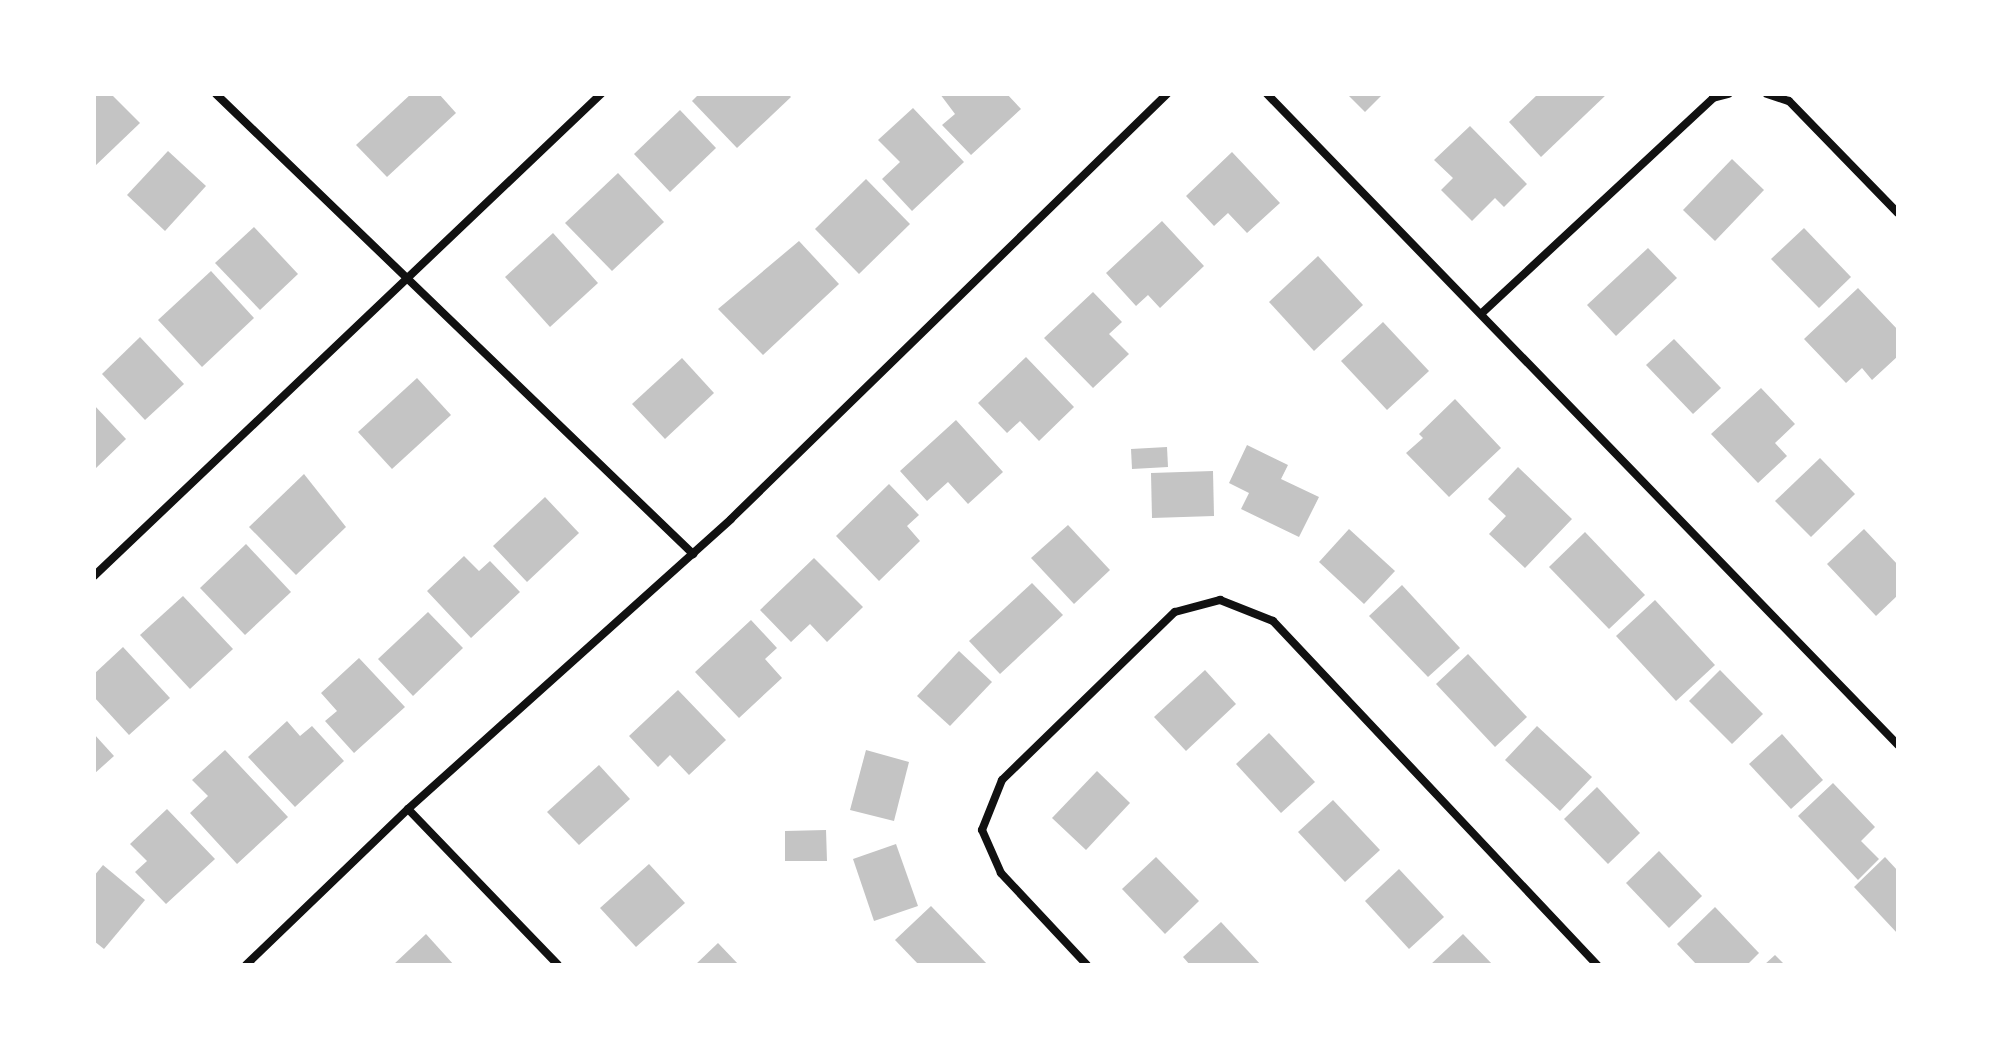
<!DOCTYPE html>
<style>
body{margin:0}
#map{position:relative;width:1992px;height:1059px;overflow:hidden;background:#fff;font-family:Roboto,sans-serif}
div>[style]{position:absolute}
[style*='--x']{left:calc(var(--x)*1px);top:calc(var(--y)*1px);width:calc(var(--w)*1px);rotate:calc(var(--a)*1deg)}
.building>*{inset:0;background:#c4c4c4}
.minor>*{height:8px;margin:-4px;padding:0 4px;transform-origin:4px;border-radius:4px;background:#111}
span{translate:-50% -50%;white-space:nowrap;text-align:center;line-height:1.15;-webkit-text-stroke:7px #fff;paint-order:stroke}
.frame{position:absolute;inset:0;border:96px solid #fff;pointer-events:none}
</style>
<div id="map">
<div class="building">
<div style="clip-path:polygon(94px 94px,111px 94px,140px 123px,94px 167px)"></div>
<div style="clip-path:polygon(411px 94px,439px 94px,456px 113px,387px 177px,356px 145px)"></div>
<div style="clip-path:polygon(699px 94px,788px 94px,791px 97px,737px 148px,692px 101px)"></div>
<div style="clip-path:polygon(1007px 94px,1021px 109px,971px 155px,942px 125px,955px 114px,940px 94px)"></div>
<div style="clip-path:polygon(1347px 94px,1383px 94px,1365px 112px)"></div>
<div style="clip-path:polygon(1538px 94px,1607px 94px,1541px 157px,1509px 122px)"></div>
<div style="clip-path:polygon(913px 108px,964px 162px,912px 211px,882px 179px,900px 162px,878px 140px)"></div>
<div style="clip-path:polygon(680px 110px,716px 148px,670px 192px,634px 154px)"></div>
<div style="clip-path:polygon(1470px 126px,1527px 184px,1504px 207px,1495px 198px,1472px 221px,1441px 190px,1453px 178px,1434px 160px)"></div>
<div style="clip-path:polygon(168px 151px,206px 186px,165px 231px,127px 195px)"></div>
<div style="clip-path:polygon(1232px 152px,1280px 203px,1247px 233px,1228px 213px,1214px 226px,1186px 196px)"></div>
<div style="clip-path:polygon(1732px 159px,1764px 190px,1715px 241px,1683px 210px)"></div>
<div style="clip-path:polygon(618px 173px,664px 222px,612px 271px,565px 223px)"></div>
<div style="clip-path:polygon(866px 179px,910px 224px,859px 274px,815px 229px)"></div>
<div style="clip-path:polygon(1162px 221px,1204px 266px,1160px 308px,1148px 295px,1136px 306px,1106px 273px)"></div>
<div style="clip-path:polygon(254px 227px,298px 274px,260px 310px,215px 263px)"></div>
<div style="clip-path:polygon(1804px 228px,1851px 277px,1819px 308px,1771px 259px)"></div>
<div style="clip-path:polygon(553px 233px,598px 283px,550px 327px,505px 277px)"></div>
<div style="clip-path:polygon(799px 241px,839px 284px,763px 355px,718px 309px)"></div>
<div style="clip-path:polygon(1648px 248px,1677px 278px,1616px 336px,1587px 305px)"></div>
<div style="clip-path:polygon(1318px 256px,1363px 305px,1314px 351px,1269px 302px)"></div>
<div style="clip-path:polygon(211px 271px,254px 318px,202px 367px,158px 320px)"></div>
<div style="clip-path:polygon(1858px 288px,1898px 330px,1898px 356px,1872px 380px,1862px 368px,1846px 383px,1804px 339px)"></div>
<div style="clip-path:polygon(1093px 292px,1122px 322px,1109px 334px,1129px 354px,1093px 388px,1044px 338px)"></div>
<div style="clip-path:polygon(1383px 322px,1429px 371px,1387px 410px,1341px 361px)"></div>
<div style="clip-path:polygon(140px 337px,184px 384px,145px 420px,102px 374px)"></div>
<div style="clip-path:polygon(1674px 339px,1721px 388px,1693px 414px,1646px 365px)"></div>
<div style="clip-path:polygon(1026px 357px,1074px 407px,1039px 441px,1020px 421px,1007px 433px,978px 403px)"></div>
<div style="clip-path:polygon(682px 358px,714px 393px,665px 439px,632px 404px)"></div>
<div style="clip-path:polygon(417px 378px,451px 415px,392px 469px,358px 432px)"></div>
<div style="clip-path:polygon(1761px 388px,1795px 424px,1775px 443px,1787px 456px,1758px 483px,1711px 434px)"></div>
<div style="clip-path:polygon(1455px 399px,1501px 448px,1449px 497px,1406px 453px,1423px 438px,1419px 434px)"></div>
<div style="clip-path:polygon(94px 405px,126px 439px,94px 470px)"></div>
<div style="clip-path:polygon(956px 420px,1003px 472px,968px 504px,948px 482px,927px 501px,900px 471px)"></div>
<div style="clip-path:polygon(1247px 445px,1288px 465px,1281px 479px,1319px 497px,1299px 537px,1241px 509px,1249px 493px,1229px 483px)"></div>
<div style="clip-path:polygon(1167px 447px,1168px 467px,1132px 469px,1131px 449px)"></div>
<div style="clip-path:polygon(1820px 458px,1855px 494px,1811px 537px,1775px 501px)"></div>
<div style="clip-path:polygon(1518px 467px,1572px 519px,1525px 568px,1489px 534px,1506px 516px,1488px 499px)"></div>
<div style="clip-path:polygon(1213px 471px,1214px 516px,1152px 518px,1151px 473px)"></div>
<div style="clip-path:polygon(304px 474px,346px 527px,296px 575px,249px 527px)"></div>
<div style="clip-path:polygon(889px 484px,919px 515px,907px 526px,920px 541px,879px 581px,836px 536px)"></div>
<div style="clip-path:polygon(545px 497px,579px 533px,527px 582px,493px 546px)"></div>
<div style="clip-path:polygon(1068px 525px,1110px 570px,1074px 604px,1031px 558px)"></div>
<div style="clip-path:polygon(1349px 529px,1395px 571px,1364px 604px,1319px 562px)"></div>
<div style="clip-path:polygon(1864px 529px,1898px 565px,1898px 595px,1876px 616px,1827px 564px)"></div>
<div style="clip-path:polygon(1585px 532px,1645px 595px,1609px 629px,1549px 567px)"></div>
<div style="clip-path:polygon(246px 544px,291px 592px,245px 635px,200px 588px)"></div>
<div style="clip-path:polygon(464px 556px,479px 571px,490px 561px,520px 592px,471px 638px,427px 591px)"></div>
<div style="clip-path:polygon(814px 558px,863px 607px,827px 642px,810px 624px,791px 642px,760px 610px)"></div>
<div style="clip-path:polygon(1032px 583px,1063px 615px,1000px 674px,969px 641px)"></div>
<div style="clip-path:polygon(1402px 585px,1460px 648px,1428px 677px,1369px 616px)"></div>
<div style="clip-path:polygon(183px 596px,233px 649px,190px 689px,140px 635px)"></div>
<div style="clip-path:polygon(1655px 600px,1715px 665px,1676px 701px,1616px 636px)"></div>
<div style="clip-path:polygon(428px 612px,463px 648px,413px 696px,378px 659px)"></div>
<div style="clip-path:polygon(751px 620px,777px 648px,765px 659px,782px 678px,739px 718px,695px 672px)"></div>
<div style="clip-path:polygon(123px 647px,170px 698px,129px 735px,94px 697px,94px 674px)"></div>
<div style="clip-path:polygon(959px 651px,992px 682px,950px 726px,917px 696px)"></div>
<div style="clip-path:polygon(1468px 654px,1527px 717px,1495px 747px,1436px 684px)"></div>
<div style="clip-path:polygon(359px 658px,405px 707px,354px 753px,325px 721px,337px 711px,321px 693px)"></div>
<div style="clip-path:polygon(1205px 670px,1236px 704px,1186px 751px,1154px 717px)"></div>
<div style="clip-path:polygon(1720px 670px,1763px 714px,1732px 744px,1689px 701px)"></div>
<div style="clip-path:polygon(678px 690px,726px 740px,689px 775px,670px 755px,658px 767px,629px 736px)"></div>
<div style="clip-path:polygon(287px 721px,300px 736px,312px 726px,344px 761px,295px 807px,248px 757px)"></div>
<div style="clip-path:polygon(1537px 726px,1592px 777px,1560px 811px,1505px 760px)"></div>
<div style="clip-path:polygon(1269px 733px,1315px 782px,1281px 813px,1236px 764px)"></div>
<div style="clip-path:polygon(94px 734px,114px 756px,94px 774px)"></div>
<div style="clip-path:polygon(1782px 734px,1823px 780px,1791px 809px,1749px 764px)"></div>
<div style="clip-path:polygon(225px 750px,288px 817px,237px 864px,190px 813px,208px 796px,192px 780px)"></div>
<div style="clip-path:polygon(866px 750px,909px 762px,894px 821px,850px 810px)"></div>
<div style="clip-path:polygon(599px 765px,630px 799px,579px 845px,547px 812px)"></div>
<div style="clip-path:polygon(1097px 771px,1130px 803px,1086px 850px,1052px 818px)"></div>
<div style="clip-path:polygon(1833px 783px,1875px 827px,1861px 841px,1879px 859px,1858px 880px,1798px 816px)"></div>
<div style="clip-path:polygon(1597px 787px,1640px 833px,1608px 864px,1564px 819px)"></div>
<div style="clip-path:polygon(1333px 800px,1380px 850px,1345px 882px,1298px 832px)"></div>
<div style="clip-path:polygon(167px 809px,215px 859px,166px 904px,135px 872px,147px 861px,130px 844px)"></div>
<div style="clip-path:polygon(826px 830px,827px 861px,785px 861px,785px 831px)"></div>
<div style="clip-path:polygon(896px 844px,918px 906px,874px 921px,853px 859px)"></div>
<div style="clip-path:polygon(1659px 851px,1702px 896px,1669px 928px,1626px 883px)"></div>
<div style="clip-path:polygon(1156px 857px,1199px 901px,1165px 934px,1122px 889px)"></div>
<div style="clip-path:polygon(1885px 857px,1898px 871px,1898px 934px,1854px 887px)"></div>
<div style="clip-path:polygon(649px 864px,685px 903px,636px 947px,600px 908px)"></div>
<div style="clip-path:polygon(103px 865px,145px 900px,104px 949px,94px 941px,94px 876px)"></div>
<div style="clip-path:polygon(1399px 869px,1444px 917px,1409px 949px,1365px 901px)"></div>
<div style="clip-path:polygon(931px 906px,988px 965px,919px 965px,895px 940px)"></div>
<div style="clip-path:polygon(1715px 907px,1759px 953px,1747px 965px,1697px 965px,1677px 944px)"></div>
<div style="clip-path:polygon(1221px 922px,1261px 965px,1190px 965px,1183px 957px)"></div>
<div style="clip-path:polygon(426px 934px,454px 965px,393px 965px)"></div>
<div style="clip-path:polygon(1463px 934px,1493px 965px,1430px 965px)"></div>
<div style="clip-path:polygon(718px 943px,739px 965px,695px 965px)"></div>
<div style="clip-path:polygon(1775px 955px,1785px 965px,1764px 965px)"></div>
</div>
<div class="minor">
<div style="--x:216;--y:94;--w:663;--a:43.96"></div>
<div style="--x:1267;--y:94;--w:907;--a:45.89"></div>
<div style="--x:1767;--y:94;--w:23;--a:18"></div>
<div style="--x:1789;--y:101;--w:156;--a:45.8"></div>
<div style="--x:1482;--y:313;--w:316;--a:-42.9"></div>
<div style="--x:1713;--y:98;--w:16;--a:-15"></div>
<div style="--x:94;--y:576;--w:700;--a:-43.55"></div>
<div style="--x:408;--y:809;--w:216;--a:46.1"></div>
<div style="--x:246;--y:965;--w:225;--a:-43.9"></div>
<div style="--x:408;--y:809;--w:434;--a:-41.9"></div>
<div style="--x:731;--y:519;--w:609;--a:-44.27"></div>
<div style="--x:1087;--y:965;--w:126;--a:-133.1"></div>
<div style="--x:1001;--y:873;--w:47;--a:-113.8"></div>
<div style="--x:982;--y:830;--w:54;--a:-68.2"></div>
<div style="--x:1002;--y:780;--w:241;--a:-44.2"></div>
<div style="--x:1175;--y:612;--w:47;--a:-14.9"></div>
<div style="--x:1220;--y:600;--w:57;--a:21.6"></div>
<div style="--x:1273;--y:621;--w:473;--a:46.7"></div>
</div>
<div class="frame"></div>
</div>
